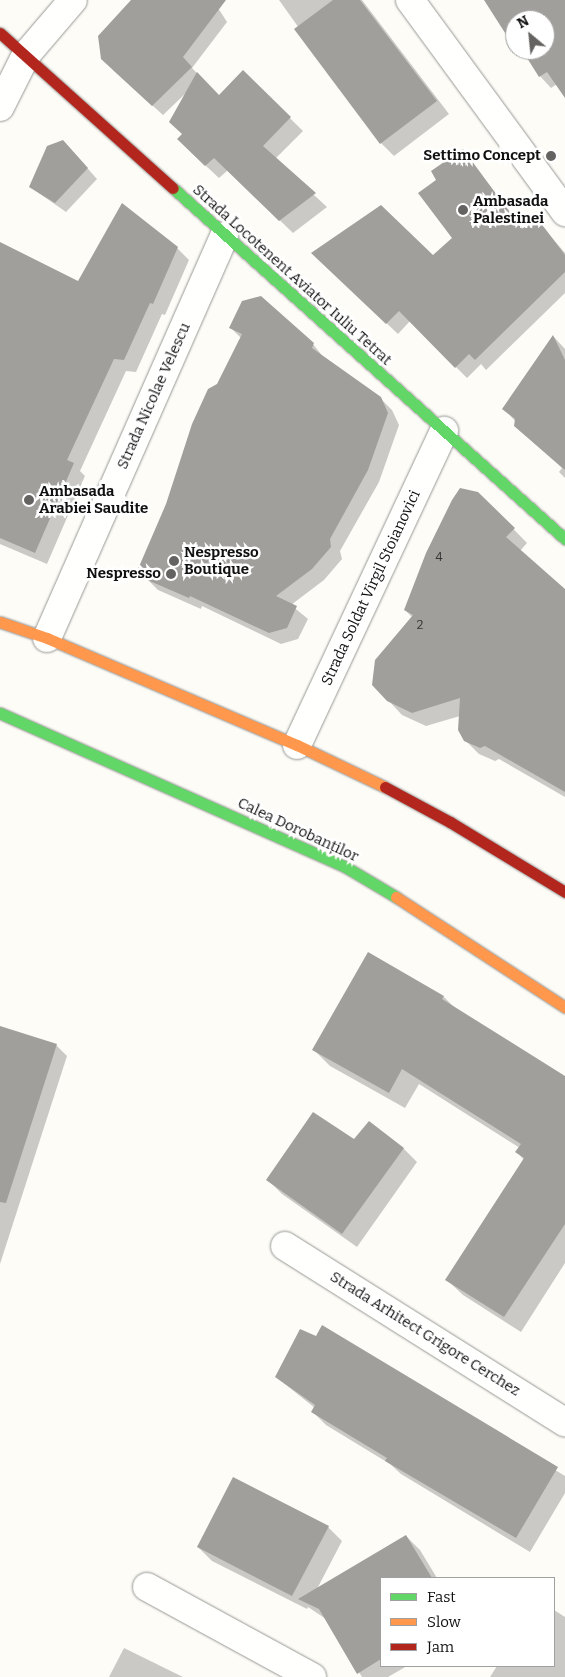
<!DOCTYPE html>
<meta charset="utf-8">
<style>
body{margin:0}
#map{position:relative;width:565px;height:1677px;overflow:hidden;background:#fdfcf7;font-family:Bitter,serif}
div>[style]{position:absolute}
[style*='--x']{left:calc(var(--x)*1px);top:calc(var(--y)*1px);width:calc(var(--w)*1px);rotate:calc(var(--a)*1deg)}
.shadow>*{inset:0;background:#0003}
.building>*{inset:0;background:#a19f9c}
.roads{filter:drop-shadow(0 0 1px #979795) drop-shadow(0 0 1px #979795)}
.street>*{height:28px;margin:-14px;padding:0 14px;transform-origin:14px;border-radius:14px;background:#fffffe}
.fast>*{height:11px;margin:-5.5px;padding:0 5.5px;transform-origin:5.5px;border-radius:5.5px;background:#63d668}
.slow>*{height:11px;margin:-5.5px;padding:0 5.5px;transform-origin:5.5px;border-radius:5.5px;background:#ff974d}
.jam>*{height:11px;margin:-5.5px;padding:0 5.5px;transform-origin:5.5px;border-radius:5.5px;background:#b3261e}
.dots>*{width:14px;height:14px;translate:-50% -50%;box-sizing:border-box;border:2px solid #fff;border-radius:50%}
span{translate:-50% -50%;white-space:nowrap;text-align:center;line-height:1.15;-webkit-text-stroke:5px #fff;paint-order:stroke}
.number-label{font-size:12px;color:#353434}
.number-label span{-webkit-text-stroke-width:0}
.poi-label{font-size:15px;color:#111;font-weight:700}
.right{translate:-100% -50%;text-align:right}
.left{translate:0 -50%;text-align:left}
.street-label{font-size:15px;color:#111}
.legend{position:absolute;left:380px;top:1577px;width:175px;height:90px;box-sizing:border-box;background:#fff;border:1px solid #a0a0a0;margin:0;padding:6px 9px;list-style:none;font-size:15px;color:#111}
.legend li{display:flex;align-items:center;gap:10px;height:25px}
.legend b{width:25px;border:1px solid #a0a0a0}
.north{position:absolute;left:505px;top:10px;width:50px;height:50px;box-sizing:border-box;background:#fff;border:1px solid #a0a0a0;border-radius:50%;rotate:332deg;font-size:14px;font-weight:700;line-height:20px;text-align:center;color:#111}
.north::after{content:'';display:block;margin:auto;width:18px;height:22px;background:#646362;clip-path:polygon(50% 0,100% 100%,50% 72%,0 100%)}
</style>
<div id="map">
<div class="shadow">
<div style="clip-path:polygon(133px 0,213px 0,227px 22px,192px 68px,220px 97px,243px 72px,303px 131px,275px 159px,327px 207px,293px 233px,228px 170px,219px 178px,191px 152px,183px 134px,186px 93px,163px 115px,113px 70px)"></div>
<div style="clip-path:polygon(279px 0,362px 0,449px 114px,394px 156px,381px 143px)"></div>
<div style="clip-path:polygon(492px 0,565px 0,565px 95px,557px 84px,551px 88px,540px 76px,526px 53px,520px 50px,545px 50px,545px 20px,515px 20px,515px 45px)"></div>
<div style="clip-path:polygon(462px 151px,524px 229px,537px 220px,565px 253px,565px 293px,486px 370px,481px 364px,467px 378px,410px 321px,398px 334px,323px 263px,433px 257px,453px 238px,438px 180px)"></div>
<div style="clip-path:polygon(73px 152px,97px 179px,66px 212px,30px 187px)"></div>
<div style="clip-path:polygon(0 243px,78px 282px,177px 248px,189px 260px,165px 315px,162px 314px,136px 372px,126px 371px,80px 471px,85px 476px,47px 564px,0 544px)"></div>
<div style="clip-path:polygon(231px 328px,313px 344px,324px 358px,380px 398px,392px 410px,399px 425px,379px 482px,340px 551px,342px 559px,324px 580px,291px 605px,308px 619px,298px 639px,281px 644px,202px 606px,201px 609px,158px 590px,146px 578px,218px 385px,241px 338px)"></div>
<div style="clip-path:polygon(554px 337px,565px 349px,565px 478px,559px 472px,562px 468px,515px 426px,516px 422px,504px 409px)"></div>
<div style="clip-path:polygon(478px 493px,527px 543px,520px 551px,565px 591px,565px 797px,499px 759px,495px 761px,479px 754px,465px 740px,460px 716px,426px 726px,402px 715px,388px 700px,413px 618px,405px 610px)"></div>
<div style="clip-path:polygon(368px 954px,444px 997px,456px 1009px,565px 1078px,565px 1263px,521px 1332px,463px 1295px,447px 1280px,524px 1160px,517px 1152px,520px 1148px,419px 1084px,405px 1108px,330px 1066px,314px 1050px)"></div>
<div style="clip-path:polygon(0 1028px,57px 1046px,67px 1056px,0 1264px)"></div>
<div style="clip-path:polygon(354px 1140px,403px 1148px,417px 1162px,357px 1247px,282px 1194px,268px 1180px)"></div>
<div style="clip-path:polygon(323px 1327px,565px 1476px,565px 1493px,530px 1552px,401px 1474px,390px 1464px,326px 1425px,312px 1411px,315px 1408px,276px 1377px,317px 1338px)"></div>
<div style="clip-path:polygon(328px 1527px,342px 1541px,317px 1589px,406px 1536px,420px 1550px,437px 1578px,381px 1578px,381px 1666px,407px 1666px,388px 1677px,362px 1677px,326px 1619px,308px 1607px,307px 1609px,212px 1561px,198px 1547px)"></div>
<div style="clip-path:polygon(554px 1610px,565px 1617px,565px 1677px,490px 1677px,497px 1666px,554px 1666px)"></div>
<div style="clip-path:polygon(124px 1648px,183px 1677px,109px 1677px)"></div>
</div>
<div class="building">
<div style="clip-path:polygon(131px 0,226px 0,183px 57px,192px 67px,152px 106px,101px 59px,98px 36px)"></div>
<div style="clip-path:polygon(333px 0,360px 0,437px 101px,380px 144px,294px 29px)"></div>
<div style="clip-path:polygon(484px 0,565px 0,565px 98px,547px 72px,539px 77px,522px 50px,545px 50px,545px 20px,515px 20px,515px 42px,512px 44px)"></div>
<div style="clip-path:polygon(243px 70px,291px 117px,263px 146px,316px 193px,279px 221px,214px 158px,205px 166px,177px 139px,182px 134px,169px 122px,197px 72px,219px 95px)"></div>
<div style="clip-path:polygon(63px 140px,88px 168px,55px 203px,29px 187px,47px 146px)"></div>
<div style="clip-path:polygon(463px 149px,522px 229px,537px 218px,565px 255px,565px 272px,475px 360px,469px 354px,455px 368px,399px 311px,386px 324px,311px 253px,381px 205px,433px 255px,452px 238px,418px 193px,436px 180px,431px 171px)"></div>
<div style="clip-path:polygon(122px 203px,178px 247px,153px 304px,150px 303px,124px 360px,114px 359px,67px 460px,74px 463px,35px 553px,0 538px,0 242px,78px 281px)"></div>
<div style="clip-path:polygon(261px 296px,314px 343px,312px 348px,381px 397px,388px 413px,368px 470px,330px 539px,331px 547px,312px 569px,276px 596px,297px 606px,287px 628px,269px 633px,190px 596px,189px 598px,145px 579px,138px 569px,166px 504px,192px 424px,208px 389px,217px 384px,242px 334px,229px 328px,242px 301px)"></div>
<div style="clip-path:polygon(553px 335px,565px 360px,565px 470px,514px 426px,515px 419px,502px 409px)"></div>
<div style="clip-path:polygon(460px 488px,478px 492px,515px 528px,506px 537px,565px 589px,565px 792px,485px 746px,480px 748px,464px 741px,458px 730px,460px 698px,412px 713px,387px 701px,372px 685px,375px 660px,413px 615px,404px 610px,426px 553px,452px 500px)"></div>
<div style="clip-path:polygon(368px 952px,444px 996px,442px 999px,565px 1076px,565px 1224px,504px 1317px,445px 1280px,524px 1158px,515px 1152px,521px 1144px,402px 1069px,389px 1093px,312px 1050px)"></div>
<div style="clip-path:polygon(0 1026px,57px 1044px,6px 1203px,0 1202px)"></div>
<div style="clip-path:polygon(313px 1112px,354px 1139px,369px 1121px,404px 1148px,342px 1234px,266px 1180px)"></div>
<div style="clip-path:polygon(322px 1325px,558px 1467px,516px 1538px,385px 1461px,387px 1458px,311px 1412px,315px 1405px,275px 1377px,300px 1329px,316px 1336px)"></div>
<div style="clip-path:polygon(233px 1477px,329px 1526px,292px 1596px,197px 1547px)"></div>
<div style="clip-path:polygon(406px 1535px,432px 1578px,381px 1578px,381px 1659px,357px 1674px,319px 1609px,298px 1599px)"></div>
</div>
<div class="roads">
<div class="street">
<div style="--x:410;--y:0;--w:263;--a:53.8"></div>
<div style="--x:0;--y:107;--w:58;--a:-63.4"></div>
<div style="--x:26;--y:55;--w:72;--a:-49.5"></div>
<div style="--x:47;--y:638;--w:439;--a:-66.2"></div>
<div style="--x:297;--y:745;--w:347;--a:-64.9"></div>
<div style="--x:285;--y:1246;--w:331;--a:32.2"></div>
<div style="--x:147;--y:1587;--w:188;--a:28.6"></div>
</div>
<div class="fast">
<div style="--x:173;--y:188;--w:526;--a:41.84"></div>
<div style="--x:0;--y:713;--w:376;--a:24"></div>
<div style="--x:344;--y:866;--w:61;--a:30.8"></div>
</div>
<div class="slow">
<div style="--x:0;--y:622;--w:50;--a:18.8"></div>
<div style="--x:47;--y:638;--w:272;--a:23.2"></div>
<div style="--x:297;--y:745;--w:98;--a:25.5"></div>
<div style="--x:396;--y:897;--w:202;--a:33.1"></div>
</div>
<div class="jam">
<div style="--x:0;--y:33;--w:232;--a:41.9"></div>
<div style="--x:385;--y:787;--w:74;--a:28.3"></div>
<div style="--x:450;--y:822;--w:135;--a:31.3"></div>
</div>
</div>
<div class="dots">
<div style="left:551px;top:156px;background:#646362"></div>
<div style="left:463px;top:210px;background:#646362"></div>
<div style="left:29px;top:500px;background:#646362"></div>
<div style="left:174px;top:561px;background:#646362"></div>
<div style="left:171px;top:574px;background:#646362"></div>
</div>
<div class="number-label">
<span style="left:439px;top:558px">4</span>
<span style="left:420px;top:626px">2</span>
</div>
<div class="poi-label">
<span class="right" style="left:541px;top:156px">Settimo Concept</span>
<span class="left" style="left:473px;top:210px">Ambasada<br>Palestinei</span>
<span class="left" style="left:39px;top:500px">Ambasada<br>Arabiei Saudite</span>
<span class="left" style="left:184px;top:561px">Nespresso<br>Boutique</span>
<span class="right" style="left:161px;top:574px">Nespresso</span>
</div>
<div class="street-label">
<span style="left:292px;top:275px;rotate:42deg">Strada Locotenent Aviator Iuliu Tetrat</span>
<span style="left:154px;top:396px;rotate:-66deg">Strada Nicolae Velescu</span>
<span style="left:371px;top:588px;rotate:-65deg">Strada Soldat Virgil Stoianovici</span>
<span style="left:298px;top:830px;rotate:25deg">Calea Dorobanților</span>
<span style="left:425px;top:1334px;rotate:32deg">Strada Arhitect Grigore Cerchez</span>
</div>
<ul class="legend">
<li><b style="height:6px;background:#63d668"></b>Fast</li>
<li><b style="height:6px;background:#ff974d"></b>Slow</li>
<li><b style="height:6px;background:#b3261e"></b>Jam</li>
</ul>
<div class="north">N</div>
</div>
